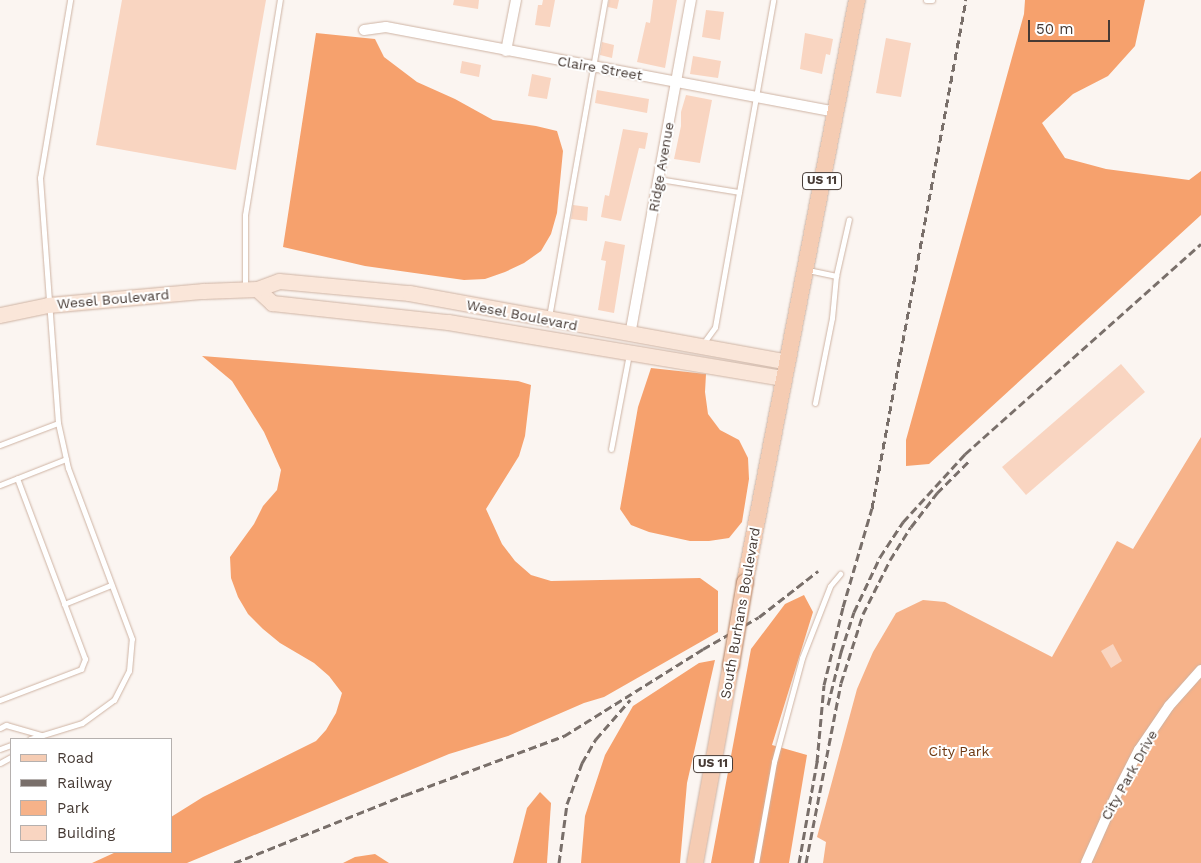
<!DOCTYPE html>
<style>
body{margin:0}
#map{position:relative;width:1201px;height:863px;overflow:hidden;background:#fbf5f1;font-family:"Work Sans",sans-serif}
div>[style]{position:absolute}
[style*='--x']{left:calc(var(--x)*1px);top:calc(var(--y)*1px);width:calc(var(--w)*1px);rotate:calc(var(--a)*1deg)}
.green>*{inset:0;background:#f6b289}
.forest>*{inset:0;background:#f6a16d}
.building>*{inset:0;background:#f9d5c1}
.roads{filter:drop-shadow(0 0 1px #ceb3a3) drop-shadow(0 0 1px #ceb3a3)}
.lane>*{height:5px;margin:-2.5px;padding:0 2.5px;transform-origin:2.5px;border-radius:2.5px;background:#fff}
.street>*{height:10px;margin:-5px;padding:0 5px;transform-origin:5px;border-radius:5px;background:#fff}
.secondary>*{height:15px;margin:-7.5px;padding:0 7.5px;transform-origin:7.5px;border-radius:7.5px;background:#fae6d9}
.primary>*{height:16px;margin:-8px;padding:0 8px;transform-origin:8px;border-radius:8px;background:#f5ccb3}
.rail>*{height:3px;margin-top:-1.5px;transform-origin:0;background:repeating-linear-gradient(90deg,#796f6a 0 8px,transparent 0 12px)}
.bridges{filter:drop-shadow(0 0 1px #b48365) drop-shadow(0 0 1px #b48365)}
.primary-bridge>*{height:16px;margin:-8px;padding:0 8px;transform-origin:8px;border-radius:8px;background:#f5ccb3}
span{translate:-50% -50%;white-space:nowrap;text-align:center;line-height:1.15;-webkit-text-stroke:4px #fff;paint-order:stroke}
.shield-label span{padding:1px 4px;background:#fff;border:1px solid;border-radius:4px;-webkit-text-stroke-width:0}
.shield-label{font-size:12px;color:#463a34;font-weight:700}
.street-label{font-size:14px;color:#463a34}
.park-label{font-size:14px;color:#6d3811}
.legend{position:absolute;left:10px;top:738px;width:162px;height:115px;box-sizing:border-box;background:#fff;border:1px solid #b5b0ae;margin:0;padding:6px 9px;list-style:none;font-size:15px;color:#463a34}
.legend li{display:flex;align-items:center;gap:10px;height:25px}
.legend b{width:25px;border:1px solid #b5b0ae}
.scale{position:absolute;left:1028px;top:20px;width:82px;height:22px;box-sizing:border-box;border:2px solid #463a34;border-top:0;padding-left:6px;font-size:15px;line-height:18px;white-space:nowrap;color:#463a34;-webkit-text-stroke:4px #fff;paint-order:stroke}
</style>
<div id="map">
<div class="green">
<div style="clip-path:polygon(1201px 437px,1201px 863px,823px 863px,826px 842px,817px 837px,857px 689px,873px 652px,896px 613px,923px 600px,945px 602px,1052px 657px,1117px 541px,1133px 549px)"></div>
</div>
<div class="forest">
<div style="clip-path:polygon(1025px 0,1145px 0,1135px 46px,1108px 76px,1073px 94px,1042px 123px,1065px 158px,1106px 169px,1189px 180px,1201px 171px,1201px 215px,929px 464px,906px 466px,906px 440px,1024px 14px)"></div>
<div style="clip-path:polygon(316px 33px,375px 39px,384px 57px,417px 82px,455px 99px,493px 120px,536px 126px,557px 131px,563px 151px,557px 213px,551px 234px,541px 251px,524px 263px,505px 272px,485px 279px,464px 280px,365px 266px,283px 247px)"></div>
<div style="clip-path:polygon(202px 356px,518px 381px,531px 385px,525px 436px,519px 456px,486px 509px,502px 544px,515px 561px,531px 575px,551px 581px,700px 578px,718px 591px,718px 632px,604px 697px,584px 703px,508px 736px,449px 754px,187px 863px,92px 863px,116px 852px,171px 852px,171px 817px,203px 797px,316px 741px,326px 730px,336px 713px,342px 693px,329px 676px,314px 663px,280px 643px,263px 629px,248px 614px,238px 597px,231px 578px,230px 557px,254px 524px,263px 506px,277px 490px,281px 470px,264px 432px,232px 381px)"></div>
<div style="clip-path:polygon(651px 368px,706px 374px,705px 392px,708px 414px,720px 430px,739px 440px,748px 458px,749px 479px,742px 522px,729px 538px,709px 541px,690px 541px,649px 532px,631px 525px,620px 509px,638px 407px)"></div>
<div style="clip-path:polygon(804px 595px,813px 612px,772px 745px,807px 755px,789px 863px,711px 863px,751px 649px,785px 604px)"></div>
<div style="clip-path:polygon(715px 660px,687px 783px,680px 863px,581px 863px,585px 816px,605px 755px,633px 706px,699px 663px)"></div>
<div style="clip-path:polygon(540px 792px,551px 803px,547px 863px,513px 863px,527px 808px)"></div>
<div style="clip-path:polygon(375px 854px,389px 863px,343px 863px,355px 857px)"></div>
</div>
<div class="building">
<div style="clip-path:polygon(122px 0,266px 0,236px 170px,96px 145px)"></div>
<div style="clip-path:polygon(454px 0,479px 0,478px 9px,453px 5px)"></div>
<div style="clip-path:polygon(543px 0,555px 0,550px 27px,535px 25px,538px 5px,542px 5px)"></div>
<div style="clip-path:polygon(609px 0,619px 0,617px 9px,608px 7px)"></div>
<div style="clip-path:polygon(653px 0,677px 0,665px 68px,637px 62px,646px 22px,650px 23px)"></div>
<div style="clip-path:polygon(706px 10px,724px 12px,720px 40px,702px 37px)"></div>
<div style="clip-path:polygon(805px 33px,833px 39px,830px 55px,826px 54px,822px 74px,800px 69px)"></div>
<div style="clip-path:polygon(886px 38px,911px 43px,901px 97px,876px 93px)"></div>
<div style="clip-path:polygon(602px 42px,614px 45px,612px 58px,600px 55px)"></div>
<div style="clip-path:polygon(693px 56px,721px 61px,718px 78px,690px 74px)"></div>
<div style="clip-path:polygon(462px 61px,481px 65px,479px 77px,460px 73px)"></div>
<div style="clip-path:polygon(532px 74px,551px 78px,547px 99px,528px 96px)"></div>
<div style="clip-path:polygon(597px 90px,649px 99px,647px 113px,595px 103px)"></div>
<div style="clip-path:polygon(686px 95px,712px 100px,700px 163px,674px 159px,681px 126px,681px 112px)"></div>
<div style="clip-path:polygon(623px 129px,648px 133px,645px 149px,639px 148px,621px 221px,601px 217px,605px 195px,609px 196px)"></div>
<div style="clip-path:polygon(573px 205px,588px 207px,587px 221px,571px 219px)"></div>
<div style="clip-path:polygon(605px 241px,625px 245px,614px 313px,598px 310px,606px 261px,601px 260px)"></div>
<div style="clip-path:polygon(1121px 364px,1145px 392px,1026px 495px,1002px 467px)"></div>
<div style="clip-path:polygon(1113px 644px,1122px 661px,1111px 668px,1101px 651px)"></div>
</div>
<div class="roads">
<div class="lane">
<div style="--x:926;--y:0;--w:6;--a:0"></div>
<div style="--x:659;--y:179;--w:81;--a:9.2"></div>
<div style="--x:808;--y:270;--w:29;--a:12"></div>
<div style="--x:836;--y:276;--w:58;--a:-77.2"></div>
<div style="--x:245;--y:289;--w:74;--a:-90"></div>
<div style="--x:245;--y:215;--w:218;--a:-80.8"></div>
<div style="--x:549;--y:317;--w:322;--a:-80"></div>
<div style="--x:702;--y:345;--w:22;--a:-54"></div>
<div style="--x:715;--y:327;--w:332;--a:-79.9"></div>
<div style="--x:815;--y:403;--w:87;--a:-78.7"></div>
<div style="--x:832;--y:318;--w:42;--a:-84.6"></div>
<div style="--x:0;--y:445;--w:62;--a:-20.8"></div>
<div style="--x:611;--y:449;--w:97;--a:-79.3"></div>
<div style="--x:0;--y:485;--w:71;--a:-21.5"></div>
<div style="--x:64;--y:604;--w:51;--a:-22"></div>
<div style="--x:0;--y:700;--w:87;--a:-20.9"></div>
<div style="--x:81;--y:669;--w:11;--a:-68"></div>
<div style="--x:85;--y:659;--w:193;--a:-110.6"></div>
<div style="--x:0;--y:728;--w:7;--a:-27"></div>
<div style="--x:6;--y:725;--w:37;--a:16"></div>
<div style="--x:30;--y:739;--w:54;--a:-17.1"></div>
<div style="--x:82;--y:723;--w:39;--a:-36"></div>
<div style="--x:114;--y:700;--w:33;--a:-63"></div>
<div style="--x:129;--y:671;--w:32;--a:-85"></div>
<div style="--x:132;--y:639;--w:183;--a:-110.5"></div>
<div style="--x:68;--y:468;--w:46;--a:-102.5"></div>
<div style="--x:58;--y:423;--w:246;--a:-94.2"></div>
<div style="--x:40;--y:178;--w:181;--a:-80.4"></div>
<div style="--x:0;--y:749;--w:12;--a:-20"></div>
<div style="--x:0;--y:763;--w:13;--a:-29"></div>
<div style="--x:756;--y:863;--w:103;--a:-79.9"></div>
<div style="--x:774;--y:762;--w:108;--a:-74.9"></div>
<div style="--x:802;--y:658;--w:77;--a:-68.7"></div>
<div style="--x:830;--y:586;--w:16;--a:-50"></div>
</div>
<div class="street">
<div style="--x:364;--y:30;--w:22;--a:-8"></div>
<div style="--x:386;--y:27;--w:458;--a:10.7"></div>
<div style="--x:506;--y:51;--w:52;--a:-78.9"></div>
<div style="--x:630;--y:335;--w:341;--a:-79.7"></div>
<div style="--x:1086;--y:863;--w:81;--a:-66"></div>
<div style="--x:1119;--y:789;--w:44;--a:-62.9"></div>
<div style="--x:1139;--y:750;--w:53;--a:-55.7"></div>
<div style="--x:1169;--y:706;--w:48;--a:-48.4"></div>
</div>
<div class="secondary">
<div style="--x:257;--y:289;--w:21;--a:43"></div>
<div style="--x:272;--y:303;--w:177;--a:6.2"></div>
<div style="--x:448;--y:322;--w:340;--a:9.5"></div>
<div style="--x:0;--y:315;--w:49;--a:-11.8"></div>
<div style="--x:48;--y:305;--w:156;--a:-5.2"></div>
<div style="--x:203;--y:291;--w:54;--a:-2.1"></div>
<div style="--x:257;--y:289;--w:23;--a:-20"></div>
<div style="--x:279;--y:281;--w:131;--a:5.3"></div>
<div style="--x:409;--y:293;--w:384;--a:10.3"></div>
</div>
<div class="primary">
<div style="--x:745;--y:582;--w:593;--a:-79.11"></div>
<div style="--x:695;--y:863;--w:201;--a:-79.7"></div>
</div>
</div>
<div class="rail">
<div style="--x:828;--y:705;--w:55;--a:-76.2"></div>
<div style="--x:841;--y:652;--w:42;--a:-72"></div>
<div style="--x:854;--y:612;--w:61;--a:-64.7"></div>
<div style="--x:880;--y:557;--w:42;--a:-56.7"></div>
<div style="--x:903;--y:522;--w:92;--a:-47.6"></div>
<div style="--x:965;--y:454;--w:316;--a:-41.7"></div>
<div style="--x:817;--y:762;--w:77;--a:-84.8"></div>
<div style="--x:824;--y:685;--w:80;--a:-76.3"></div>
<div style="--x:843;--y:607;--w:103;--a:-73.7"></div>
<div style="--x:872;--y:508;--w:517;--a:-79.52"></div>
<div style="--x:234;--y:863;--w:184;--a:-21.7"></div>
<div style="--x:405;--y:795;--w:170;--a:-20.4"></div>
<div style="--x:564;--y:736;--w:164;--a:-32"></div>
<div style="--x:703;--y:649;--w:64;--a:-29.7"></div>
<div style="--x:759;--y:617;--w:75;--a:-37.9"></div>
<div style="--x:559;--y:863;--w:60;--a:-82.3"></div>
<div style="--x:567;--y:804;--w:44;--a:-69.9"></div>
<div style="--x:582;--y:763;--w:28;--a:-60"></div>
<div style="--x:596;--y:739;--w:52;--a:-48.9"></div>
<div style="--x:799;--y:863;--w:109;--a:-79.9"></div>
<div style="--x:806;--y:863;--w:183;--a:-79"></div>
<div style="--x:841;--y:683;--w:72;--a:-72.3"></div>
<div style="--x:863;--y:614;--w:60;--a:-63.4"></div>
<div style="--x:890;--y:560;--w:39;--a:-58"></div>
<div style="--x:911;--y:527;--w:43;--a:-52.6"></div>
<div style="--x:937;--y:493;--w:47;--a:-45"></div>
</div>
<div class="bridges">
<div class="primary-bridge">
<div style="--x:731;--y:665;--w:84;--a:-80.4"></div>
</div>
</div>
<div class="shield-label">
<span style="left:822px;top:181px">US 11</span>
<span style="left:713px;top:764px">US 11</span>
</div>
<div class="street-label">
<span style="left:600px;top:68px;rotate:10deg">Claire Street</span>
<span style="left:661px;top:167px;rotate:-80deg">Ridge Avenue</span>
<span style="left:113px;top:299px;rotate:-5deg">Wesel Boulevard</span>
<span style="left:522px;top:315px;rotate:11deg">Wesel Boulevard</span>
<span style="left:740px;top:613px;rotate:-80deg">South Burhans Boulevard</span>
<span style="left:1129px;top:775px;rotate:-61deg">City Park Drive</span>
</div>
<div class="park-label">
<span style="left:959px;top:751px">City Park</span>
</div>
<ul class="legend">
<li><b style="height:6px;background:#f5ccb3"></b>Road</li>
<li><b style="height:6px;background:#796f6a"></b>Railway</li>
<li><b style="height:14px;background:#f6b289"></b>Park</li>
<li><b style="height:14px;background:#f9d5c1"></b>Building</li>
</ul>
<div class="scale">50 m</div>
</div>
